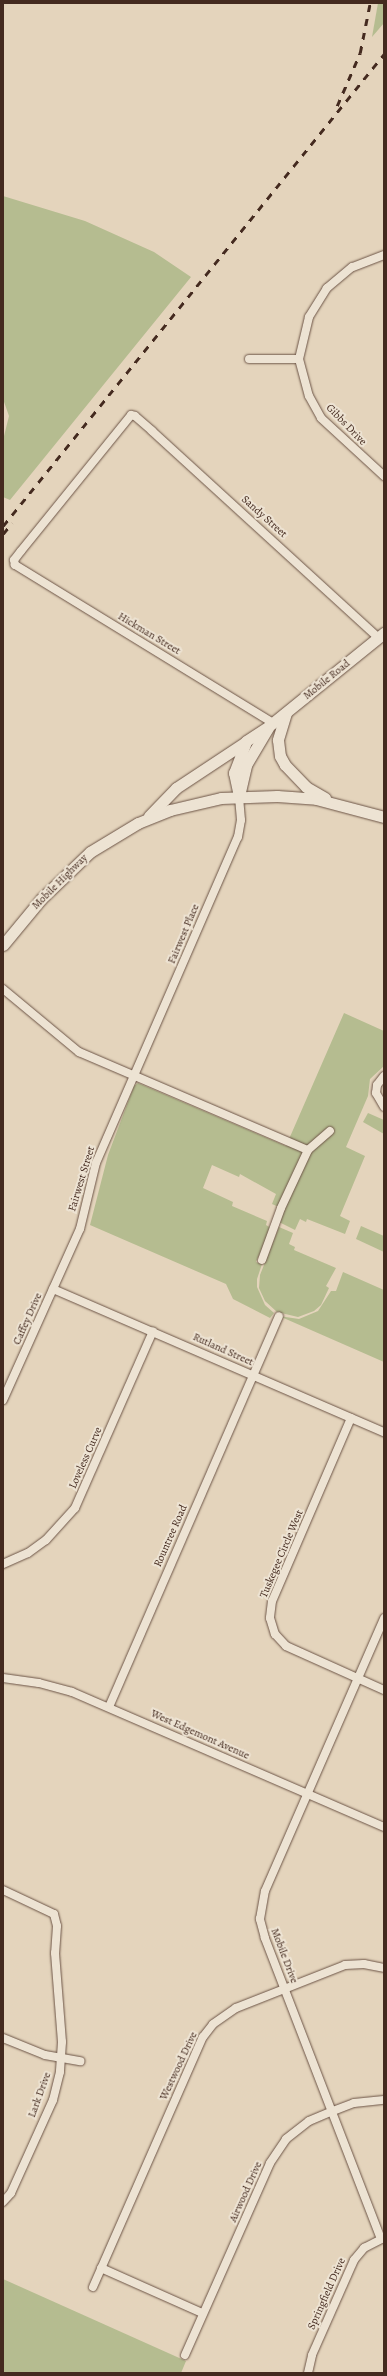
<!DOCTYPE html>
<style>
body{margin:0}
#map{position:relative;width:387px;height:2376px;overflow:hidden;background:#e4d4bc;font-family:Alegreya,serif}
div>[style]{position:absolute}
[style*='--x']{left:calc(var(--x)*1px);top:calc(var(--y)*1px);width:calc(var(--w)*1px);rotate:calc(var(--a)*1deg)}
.green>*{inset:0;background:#b5bc90}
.roads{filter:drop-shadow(0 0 1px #6c5446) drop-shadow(0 0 1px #6c5446)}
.street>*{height:8px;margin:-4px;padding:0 4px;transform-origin:4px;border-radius:4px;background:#ede3d3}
.secondary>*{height:11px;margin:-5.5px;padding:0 5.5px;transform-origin:5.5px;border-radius:5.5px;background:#ede3d3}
.rail>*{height:2.5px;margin-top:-1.25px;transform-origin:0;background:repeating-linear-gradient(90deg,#442a1f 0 7px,transparent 0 14px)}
span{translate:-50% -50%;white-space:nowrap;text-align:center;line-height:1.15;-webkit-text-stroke:4px #ede3d3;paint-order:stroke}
.street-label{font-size:11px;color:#442a1f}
.frame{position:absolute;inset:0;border:4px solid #442a1f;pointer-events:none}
</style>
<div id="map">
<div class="green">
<div style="clip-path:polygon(378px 3px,384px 3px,384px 23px,372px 37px)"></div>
<div style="clip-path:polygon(3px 196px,85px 221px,154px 252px,191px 277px,10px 500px,3px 497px,3px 440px,9px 416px,3px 399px)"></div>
<div style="clip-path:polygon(344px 1013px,384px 1031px,384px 1066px,370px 1079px,368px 1096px,346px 1147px,365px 1156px,340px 1216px,350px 1221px,345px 1234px,307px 1219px,306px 1222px,300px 1219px,295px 1230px,275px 1220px,281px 1208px,272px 1204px,276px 1194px,240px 1174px,239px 1177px,212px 1165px,203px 1188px,233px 1202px,232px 1206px,267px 1221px,266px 1225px,271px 1228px,256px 1262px,262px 1264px,257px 1279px,257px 1287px,265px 1305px,274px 1313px,270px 1318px,233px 1299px,226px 1284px,90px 1225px,108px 1155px,134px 1086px,138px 1083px,286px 1146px)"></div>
<div style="clip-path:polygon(368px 1113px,384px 1120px,384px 1134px,363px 1122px)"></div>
<div style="clip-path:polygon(361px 1226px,384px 1236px,384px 1252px,356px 1239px)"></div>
<div style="clip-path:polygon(279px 1227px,293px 1233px,289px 1244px,295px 1247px,294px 1250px,336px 1268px,326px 1286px,329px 1288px,321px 1305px,314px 1311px,298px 1317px,277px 1312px,265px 1301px,259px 1288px,260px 1275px)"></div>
<div style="clip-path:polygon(343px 1272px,384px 1290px,384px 1362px,279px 1316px,299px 1319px,318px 1311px,331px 1291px,336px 1291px)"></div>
<div style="clip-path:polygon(3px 2279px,186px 2361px,181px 2373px,3px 2373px)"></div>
</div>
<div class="roads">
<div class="street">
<div style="--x:384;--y:255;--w:34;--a:159"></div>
<div style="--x:352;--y:267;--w:33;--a:140"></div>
<div style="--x:327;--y:288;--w:34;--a:122"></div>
<div style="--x:309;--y:317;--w:43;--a:103.4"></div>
<div style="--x:299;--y:359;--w:38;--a:75"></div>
<div style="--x:309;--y:396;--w:25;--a:61"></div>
<div style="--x:321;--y:418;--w:86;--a:42.6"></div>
<div style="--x:249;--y:359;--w:50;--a:0"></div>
<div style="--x:273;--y:723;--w:303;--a:-148.5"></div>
<div style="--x:15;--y:565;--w:5;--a:-101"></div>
<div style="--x:14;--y:560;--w:11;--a:-52"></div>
<div style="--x:21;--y:551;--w:175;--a:-51"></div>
<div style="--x:131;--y:415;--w:4;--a:14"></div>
<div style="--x:135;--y:416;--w:23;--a:41"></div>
<div style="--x:152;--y:431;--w:307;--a:42.4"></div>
<div style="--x:3;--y:989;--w:99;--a:39.7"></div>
<div style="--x:79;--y:1052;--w:249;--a:23.2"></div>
<div style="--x:384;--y:1076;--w:11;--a:128"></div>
<div style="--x:377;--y:1085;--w:8;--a:97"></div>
<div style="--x:376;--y:1093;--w:16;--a:60"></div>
<div style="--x:262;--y:1260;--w:55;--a:-69.9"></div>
<div style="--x:281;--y:1208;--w:64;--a:-65"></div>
<div style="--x:308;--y:1150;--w:29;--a:-41"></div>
<div style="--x:53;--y:1289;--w:361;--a:23.4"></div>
<div style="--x:3;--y:1400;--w:188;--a:-65.8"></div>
<div style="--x:80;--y:1229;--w:68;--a:-76.4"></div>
<div style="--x:96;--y:1163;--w:356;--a:-66.5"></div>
<div style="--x:238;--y:837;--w:17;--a:-80"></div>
<div style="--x:241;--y:820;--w:24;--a:-95"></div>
<div style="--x:351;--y:1418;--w:199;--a:113.3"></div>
<div style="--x:272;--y:1601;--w:17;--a:97"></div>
<div style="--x:270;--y:1618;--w:17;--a:73"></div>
<div style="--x:275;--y:1634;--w:16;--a:47"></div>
<div style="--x:286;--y:1646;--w:107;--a:24.2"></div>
<div style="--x:3;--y:1564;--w:27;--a:-24"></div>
<div style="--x:28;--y:1553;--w:22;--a:-36"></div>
<div style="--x:46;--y:1540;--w:43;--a:-47.8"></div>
<div style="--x:75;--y:1508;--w:193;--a:-66.2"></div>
<div style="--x:3;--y:1678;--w:36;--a:8"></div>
<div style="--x:39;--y:1683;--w:34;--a:15"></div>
<div style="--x:72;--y:1692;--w:340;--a:23.4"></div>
<div style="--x:109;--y:1707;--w:426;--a:-66.5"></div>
<div style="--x:3;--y:1890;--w:56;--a:25.2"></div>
<div style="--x:54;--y:1914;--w:12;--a:76"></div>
<div style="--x:57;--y:1926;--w:27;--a:94"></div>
<div style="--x:55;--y:1953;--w:89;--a:85.5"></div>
<div style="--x:62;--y:2042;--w:30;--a:94"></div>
<div style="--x:60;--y:2072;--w:29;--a:104"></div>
<div style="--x:53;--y:2100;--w:102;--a:114.3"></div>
<div style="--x:11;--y:2193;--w:12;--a:132"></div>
<div style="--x:3;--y:2038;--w:45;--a:22"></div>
<div style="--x:45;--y:2055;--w:36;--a:10"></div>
<div style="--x:381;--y:2239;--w:323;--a:-111.1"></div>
<div style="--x:265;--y:1938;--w:20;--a:-105"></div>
<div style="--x:260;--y:1919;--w:28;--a:-80"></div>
<div style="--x:265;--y:1891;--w:298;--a:-66.4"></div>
<div style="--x:101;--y:2268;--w:111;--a:24"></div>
<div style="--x:93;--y:2287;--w:273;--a:-66.3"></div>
<div style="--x:203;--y:2037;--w:16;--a:-52"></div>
<div style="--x:213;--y:2024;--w:28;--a:-35"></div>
<div style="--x:236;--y:2008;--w:117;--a:-21.5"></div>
<div style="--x:345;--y:1965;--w:19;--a:-3"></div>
<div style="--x:364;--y:1964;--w:20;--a:11"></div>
<div style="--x:185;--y:2355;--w:210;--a:-66.1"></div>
<div style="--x:270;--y:2163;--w:29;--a:-56"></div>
<div style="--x:286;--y:2139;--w:29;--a:-38"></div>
<div style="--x:309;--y:2121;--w:26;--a:-23"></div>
<div style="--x:333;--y:2111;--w:22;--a:-21"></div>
<div style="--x:354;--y:2103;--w:30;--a:-6"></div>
<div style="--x:308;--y:2373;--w:18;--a:-77"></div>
<div style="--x:312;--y:2355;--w:104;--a:-66.1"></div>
<div style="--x:354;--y:2260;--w:16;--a:-50"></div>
<div style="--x:364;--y:2248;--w:22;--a:-27"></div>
</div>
<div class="secondary">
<div style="--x:286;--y:713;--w:28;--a:107"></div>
<div style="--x:278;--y:740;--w:16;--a:83"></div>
<div style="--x:280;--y:756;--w:10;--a:61"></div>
<div style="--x:285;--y:765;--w:30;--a:46"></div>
<div style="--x:306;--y:787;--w:22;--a:30"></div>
<div style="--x:239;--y:796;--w:24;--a:-102"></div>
<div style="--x:234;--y:773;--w:34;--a:-69"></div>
<div style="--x:246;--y:741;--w:27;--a:-33"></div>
<div style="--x:269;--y:726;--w:148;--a:-39"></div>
<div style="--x:239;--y:796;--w:32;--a:-77"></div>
<div style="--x:246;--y:765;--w:43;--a:-59.3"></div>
<div style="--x:149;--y:816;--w:39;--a:-46"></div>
<div style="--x:176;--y:788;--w:82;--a:-33.5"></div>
<div style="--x:3;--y:945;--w:60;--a:-50.4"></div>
<div style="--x:41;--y:899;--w:68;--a:-43.8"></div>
<div style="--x:90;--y:852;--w:56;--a:-31.1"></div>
<div style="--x:138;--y:823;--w:35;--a:-22"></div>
<div style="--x:170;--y:810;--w:52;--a:-13.2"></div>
<div style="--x:221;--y:798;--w:56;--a:-2"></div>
<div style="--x:277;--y:796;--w:39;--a:4"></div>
<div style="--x:316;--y:799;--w:70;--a:14.8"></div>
</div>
</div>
<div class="rail">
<div style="--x:337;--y:106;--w:58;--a:-66.5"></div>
<div style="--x:360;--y:53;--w:51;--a:-78.7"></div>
<div style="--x:3;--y:526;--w:607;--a:-51.09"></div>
<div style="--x:3;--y:534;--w:14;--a:-51"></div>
</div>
<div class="street-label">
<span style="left:346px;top:425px;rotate:46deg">Gibbs Drive</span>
<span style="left:264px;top:517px;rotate:42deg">Sandy Street</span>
<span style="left:149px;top:634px;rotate:31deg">Hickman Street</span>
<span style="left:327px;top:680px;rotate:-39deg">Mobile Road</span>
<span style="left:60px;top:882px;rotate:-45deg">Mobile Highway</span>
<span style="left:184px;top:934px;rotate:-67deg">Fairwest Place</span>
<span style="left:82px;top:1179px;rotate:-73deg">Fairwest Street</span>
<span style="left:28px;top:1319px;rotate:-66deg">Caffey Drive</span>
<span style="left:223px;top:1350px;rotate:24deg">Rutland Street</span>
<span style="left:86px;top:1458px;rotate:-66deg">Loveless Curve</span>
<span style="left:171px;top:1536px;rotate:-66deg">Rountree Road</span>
<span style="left:282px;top:1554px;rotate:-67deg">Tuskegee Circle West</span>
<span style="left:200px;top:1735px;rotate:24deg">West Edgemont Avenue</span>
<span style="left:284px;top:1956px;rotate:69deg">Mobile Drive</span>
<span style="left:179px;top:2066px;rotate:-65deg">Westwood Drive</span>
<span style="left:40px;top:2095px;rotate:-70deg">Lark Drive</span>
<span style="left:246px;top:2192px;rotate:-66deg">Airwood Drive</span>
<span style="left:327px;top:2294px;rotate:-66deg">Springfield Drive</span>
</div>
<div class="frame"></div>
</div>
